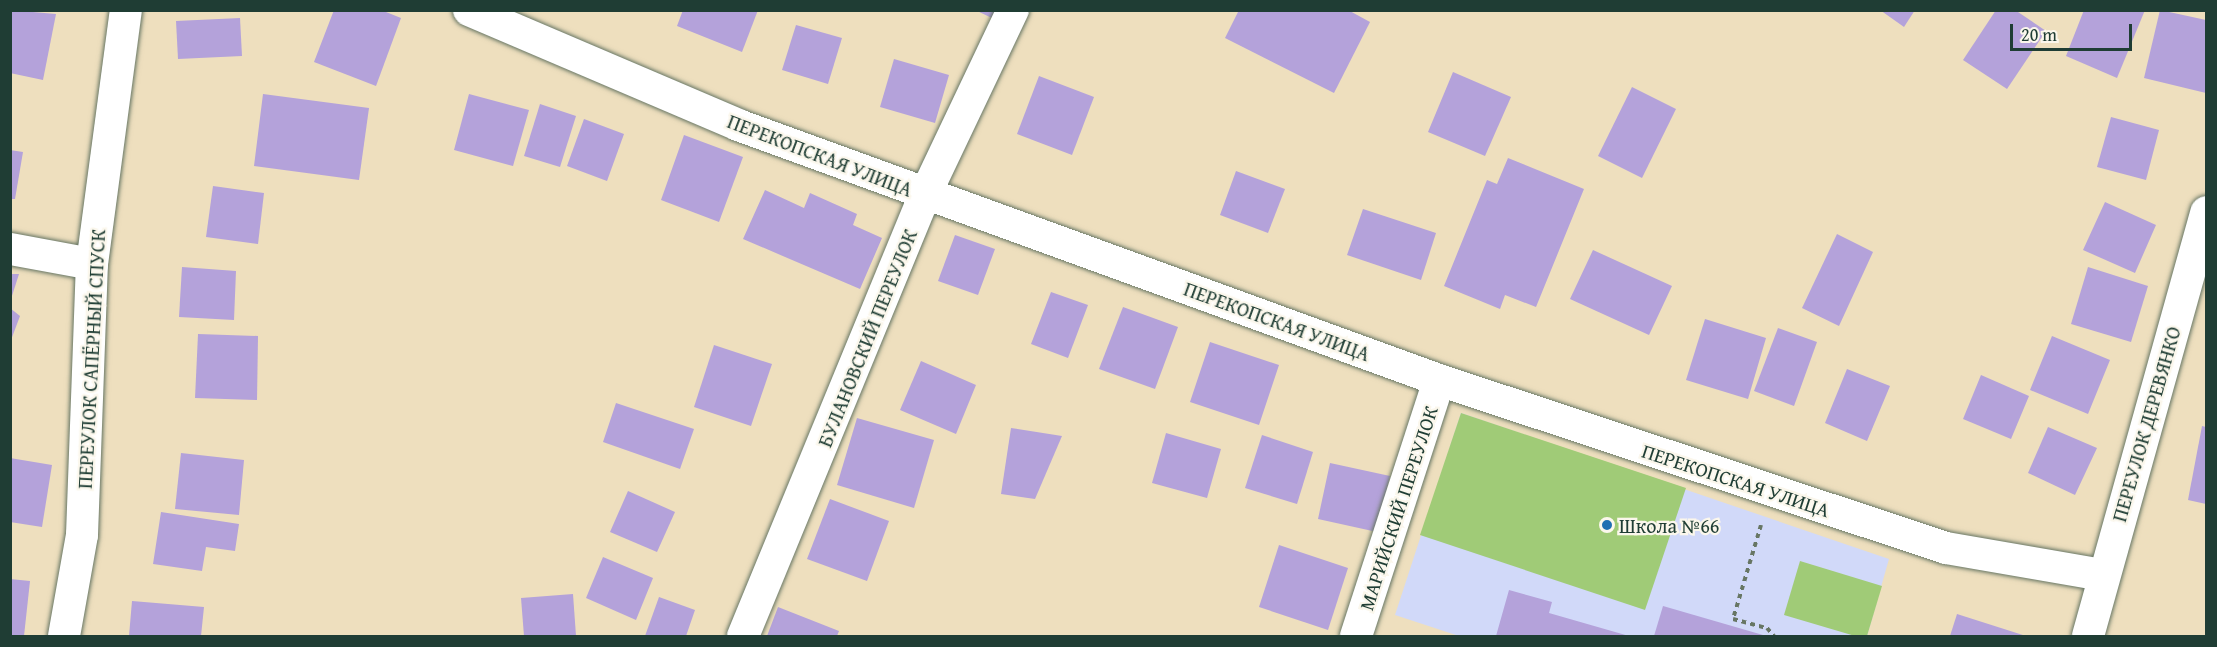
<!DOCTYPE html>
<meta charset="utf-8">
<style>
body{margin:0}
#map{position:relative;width:2217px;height:647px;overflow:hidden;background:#eedfbe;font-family:"Gentium Book Plus",serif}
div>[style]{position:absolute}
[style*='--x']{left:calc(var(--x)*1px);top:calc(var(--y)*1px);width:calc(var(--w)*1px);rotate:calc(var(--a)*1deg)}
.built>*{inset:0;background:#d1d9f9}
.green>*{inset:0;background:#a0cb77}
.building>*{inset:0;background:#b4a2da}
.path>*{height:4px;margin-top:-2px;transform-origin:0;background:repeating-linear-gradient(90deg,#677664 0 4.5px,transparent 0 9px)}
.roads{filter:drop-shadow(0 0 2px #677664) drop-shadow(0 0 2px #677664)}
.street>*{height:32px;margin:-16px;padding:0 16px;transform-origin:16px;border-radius:16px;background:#fff}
.dots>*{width:16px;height:16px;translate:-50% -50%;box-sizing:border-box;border:3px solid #fbf7ec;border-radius:50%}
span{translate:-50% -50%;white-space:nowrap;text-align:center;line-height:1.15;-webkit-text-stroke:4.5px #fbf7ec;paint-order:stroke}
.street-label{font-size:20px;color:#1f3d34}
.poi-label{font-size:20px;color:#1f3d34}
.left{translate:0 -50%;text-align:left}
.frame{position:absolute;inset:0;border:12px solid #1f3d34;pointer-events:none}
.scale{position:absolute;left:2010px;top:24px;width:122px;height:27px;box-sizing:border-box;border:3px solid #1f3d34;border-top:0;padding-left:8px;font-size:18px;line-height:21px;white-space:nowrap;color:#1f3d34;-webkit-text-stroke:4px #fbf7ec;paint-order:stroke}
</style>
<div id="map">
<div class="built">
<div style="clip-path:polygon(1461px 413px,1889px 559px,1867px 636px,1459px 636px,1395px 615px)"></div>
</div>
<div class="green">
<div style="clip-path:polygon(1461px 413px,1686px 488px,1645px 610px,1420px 535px)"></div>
<div style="clip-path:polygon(1800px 561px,1882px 586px,1867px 636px,1855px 636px,1784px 615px)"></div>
</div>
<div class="building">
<div style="clip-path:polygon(10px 10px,56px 14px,43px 80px,10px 73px)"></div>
<div style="clip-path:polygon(334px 10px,381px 10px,401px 18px,376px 86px,314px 62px)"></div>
<div style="clip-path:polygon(683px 10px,758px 10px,742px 52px,677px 26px)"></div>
<div style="clip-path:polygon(975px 10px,997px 10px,994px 19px)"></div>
<div style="clip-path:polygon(1239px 10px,1348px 10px,1370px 22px,1334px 93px,1225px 38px)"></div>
<div style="clip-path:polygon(1880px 10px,1915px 10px,1904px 27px)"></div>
<div style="clip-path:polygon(1996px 10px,2015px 10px,2046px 31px,2007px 89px,1963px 60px)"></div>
<div style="clip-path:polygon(2084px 10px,2145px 10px,2117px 78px,2066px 56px)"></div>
<div style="clip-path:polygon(2160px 10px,2206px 20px,2206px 93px,2144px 78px)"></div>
<div style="clip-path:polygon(240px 18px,242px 56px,178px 59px,176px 21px)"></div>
<div style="clip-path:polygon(796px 25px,842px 38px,828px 84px,782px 70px)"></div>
<div style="clip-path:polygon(894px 59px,949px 75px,935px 123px,880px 107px)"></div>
<div style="clip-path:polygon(1453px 72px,1511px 97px,1485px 156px,1428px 132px)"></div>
<div style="clip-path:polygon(1039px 76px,1094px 97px,1072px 155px,1017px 134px)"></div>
<div style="clip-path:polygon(1632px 87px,1676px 109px,1642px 178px,1598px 156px)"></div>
<div style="clip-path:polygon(263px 94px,369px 108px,359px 180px,254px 166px)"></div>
<div style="clip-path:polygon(469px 94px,529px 110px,513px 166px,454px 150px)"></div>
<div style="clip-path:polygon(540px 104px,576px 116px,560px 167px,524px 156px)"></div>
<div style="clip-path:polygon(2111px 117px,2159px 130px,2146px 180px,2097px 167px)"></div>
<div style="clip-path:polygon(584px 119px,624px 134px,607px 181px,567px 166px)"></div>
<div style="clip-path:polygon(684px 135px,743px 157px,719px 222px,661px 200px)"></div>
<div style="clip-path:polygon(10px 150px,23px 152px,15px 199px,10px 199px)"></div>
<div style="clip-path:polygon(1508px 158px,1584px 189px,1536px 307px,1505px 295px,1500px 309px,1444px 286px,1487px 180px,1497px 184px)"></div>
<div style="clip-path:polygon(1236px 171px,1285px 189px,1268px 233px,1220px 215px)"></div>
<div style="clip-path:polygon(213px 186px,264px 193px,258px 244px,206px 237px)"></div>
<div style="clip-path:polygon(765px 190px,804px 208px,810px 193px,857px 214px,853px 225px,882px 238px,860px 289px,743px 239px)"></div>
<div style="clip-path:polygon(2105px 202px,2156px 225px,2135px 273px,2083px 250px)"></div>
<div style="clip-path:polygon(1363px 209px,1436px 233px,1421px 280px,1347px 255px)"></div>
<div style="clip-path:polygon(1837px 234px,1873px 252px,1839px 326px,1802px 308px)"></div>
<div style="clip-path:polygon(955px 235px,995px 249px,978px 295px,938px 281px)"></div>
<div style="clip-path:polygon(1593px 250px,1672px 286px,1649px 335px,1570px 299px)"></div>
<div style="clip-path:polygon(182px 267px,236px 271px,234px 320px,179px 317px)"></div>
<div style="clip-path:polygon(2088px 267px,2148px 286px,2131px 342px,2071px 324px)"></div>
<div style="clip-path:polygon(10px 274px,19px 274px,11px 299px,10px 299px)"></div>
<div style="clip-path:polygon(1051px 292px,1088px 305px,1068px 358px,1031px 344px)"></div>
<div style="clip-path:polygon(1123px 307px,1178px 327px,1155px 389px,1099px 369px)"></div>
<div style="clip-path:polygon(10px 308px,20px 316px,11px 340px,10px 340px)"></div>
<div style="clip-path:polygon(1705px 319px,1766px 338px,1748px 399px,1686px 380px)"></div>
<div style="clip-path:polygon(1778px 328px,1817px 342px,1794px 406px,1754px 391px)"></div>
<div style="clip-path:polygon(198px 334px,258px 336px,257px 400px,195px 398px)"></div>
<div style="clip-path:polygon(2052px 336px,2110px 360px,2088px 414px,2030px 390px)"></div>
<div style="clip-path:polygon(1210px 342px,1279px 365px,1259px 425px,1190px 402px)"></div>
<div style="clip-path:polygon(714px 345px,772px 364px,751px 426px,694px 407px)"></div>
<div style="clip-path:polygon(921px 361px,976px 385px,956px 434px,900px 410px)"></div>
<div style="clip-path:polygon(1847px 369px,1890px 386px,1867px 441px,1825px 423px)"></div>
<div style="clip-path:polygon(1981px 375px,2029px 396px,2011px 439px,1963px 419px)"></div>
<div style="clip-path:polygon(616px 403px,694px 429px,680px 469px,603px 442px)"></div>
<div style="clip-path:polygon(857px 418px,934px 440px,914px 508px,837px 485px)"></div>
<div style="clip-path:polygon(2202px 426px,2206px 427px,2206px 504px,2188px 500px)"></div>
<div style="clip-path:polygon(2048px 427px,2097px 448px,2075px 495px,2028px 473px)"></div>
<div style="clip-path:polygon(1011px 428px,1062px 436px,1035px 499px,1001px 494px)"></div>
<div style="clip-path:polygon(1166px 433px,1221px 449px,1207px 498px,1152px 483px)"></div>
<div style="clip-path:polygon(1262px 435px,1313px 452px,1297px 504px,1245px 488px)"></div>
<div style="clip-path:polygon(181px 453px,244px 460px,239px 515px,175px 509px)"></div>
<div style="clip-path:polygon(10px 458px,52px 465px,42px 527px,10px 522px)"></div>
<div style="clip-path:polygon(1330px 463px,1390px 476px,1377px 532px,1318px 519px)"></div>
<div style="clip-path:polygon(628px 491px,675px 512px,657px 552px,610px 532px)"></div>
<div style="clip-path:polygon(830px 499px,889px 521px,867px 581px,807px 559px)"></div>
<div style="clip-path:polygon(161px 512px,239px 524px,235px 551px,206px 547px,202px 571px,153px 564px)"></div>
<div style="clip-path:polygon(1279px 545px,1348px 568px,1328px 630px,1259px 607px)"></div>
<div style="clip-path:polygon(603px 557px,653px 578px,636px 620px,586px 598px)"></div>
<div style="clip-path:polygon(10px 579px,30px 581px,24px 636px,10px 636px)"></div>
<div style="clip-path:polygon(1509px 590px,1552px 602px,1549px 613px,1629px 636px,1496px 636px)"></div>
<div style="clip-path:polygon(573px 594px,576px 636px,524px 636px,521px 598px)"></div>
<div style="clip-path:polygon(659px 597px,695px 610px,686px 636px,645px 636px)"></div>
<div style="clip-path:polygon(132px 601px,204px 607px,201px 636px,129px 636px)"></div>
<div style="clip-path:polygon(1663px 606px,1763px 635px,1763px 636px,1654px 636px)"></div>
<div style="clip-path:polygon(778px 607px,839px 631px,837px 636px,767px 636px)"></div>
<div style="clip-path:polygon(1957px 614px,2026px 636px,1950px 636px)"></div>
</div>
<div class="path">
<div style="--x:1761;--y:525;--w:98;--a:106.6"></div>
<div style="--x:1733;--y:619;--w:35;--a:15"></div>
<div style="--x:1767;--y:628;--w:11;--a:49"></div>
</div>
<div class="roads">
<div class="street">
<div style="--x:469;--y:10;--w:293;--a:23.1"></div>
<div style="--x:738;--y:125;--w:746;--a:19.99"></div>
<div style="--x:1439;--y:380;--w:534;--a:18.33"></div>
<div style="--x:1946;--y:548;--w:159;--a:9.8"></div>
<div style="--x:10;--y:249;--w:83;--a:10.4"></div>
<div style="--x:64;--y:636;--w:103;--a:-79.9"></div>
<div style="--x:82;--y:535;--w:271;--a:-87.9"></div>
<div style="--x:92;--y:264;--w:256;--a:-82.4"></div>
<div style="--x:743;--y:636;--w:477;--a:-67.6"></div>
<div style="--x:925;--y:195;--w:205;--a:-64.6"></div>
<div style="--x:1356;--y:636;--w:269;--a:-72"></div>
<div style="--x:2088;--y:636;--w:440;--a:-74.4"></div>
</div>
</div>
<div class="dots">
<div style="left:1607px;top:525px;background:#1f6fb2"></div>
</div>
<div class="street-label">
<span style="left:820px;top:155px;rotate:21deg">ПЕРЕКОПСКАЯ УЛИЦА</span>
<span style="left:1277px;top:321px;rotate:20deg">ПЕРЕКОПСКАЯ УЛИЦА</span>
<span style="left:867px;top:338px;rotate:-68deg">БУЛАНОВСКИЙ ПЕРЕУЛОК</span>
<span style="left:91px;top:359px;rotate:-87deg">ПЕРЕУЛОК САПЁРНЫЙ СПУСК</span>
<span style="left:2146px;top:424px;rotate:-74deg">ПЕРЕУЛОК ДЕРЕВЯНКО</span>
<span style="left:1736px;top:480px;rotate:18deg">ПЕРЕКОПСКАЯ УЛИЦА</span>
<span style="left:1398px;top:508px;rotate:-72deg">МАРИЙСКИЙ ПЕРЕУЛОК</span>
</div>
<div class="poi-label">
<span class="left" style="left:1619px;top:525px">Школа №66</span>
</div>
<div class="frame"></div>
<div class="scale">20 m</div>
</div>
